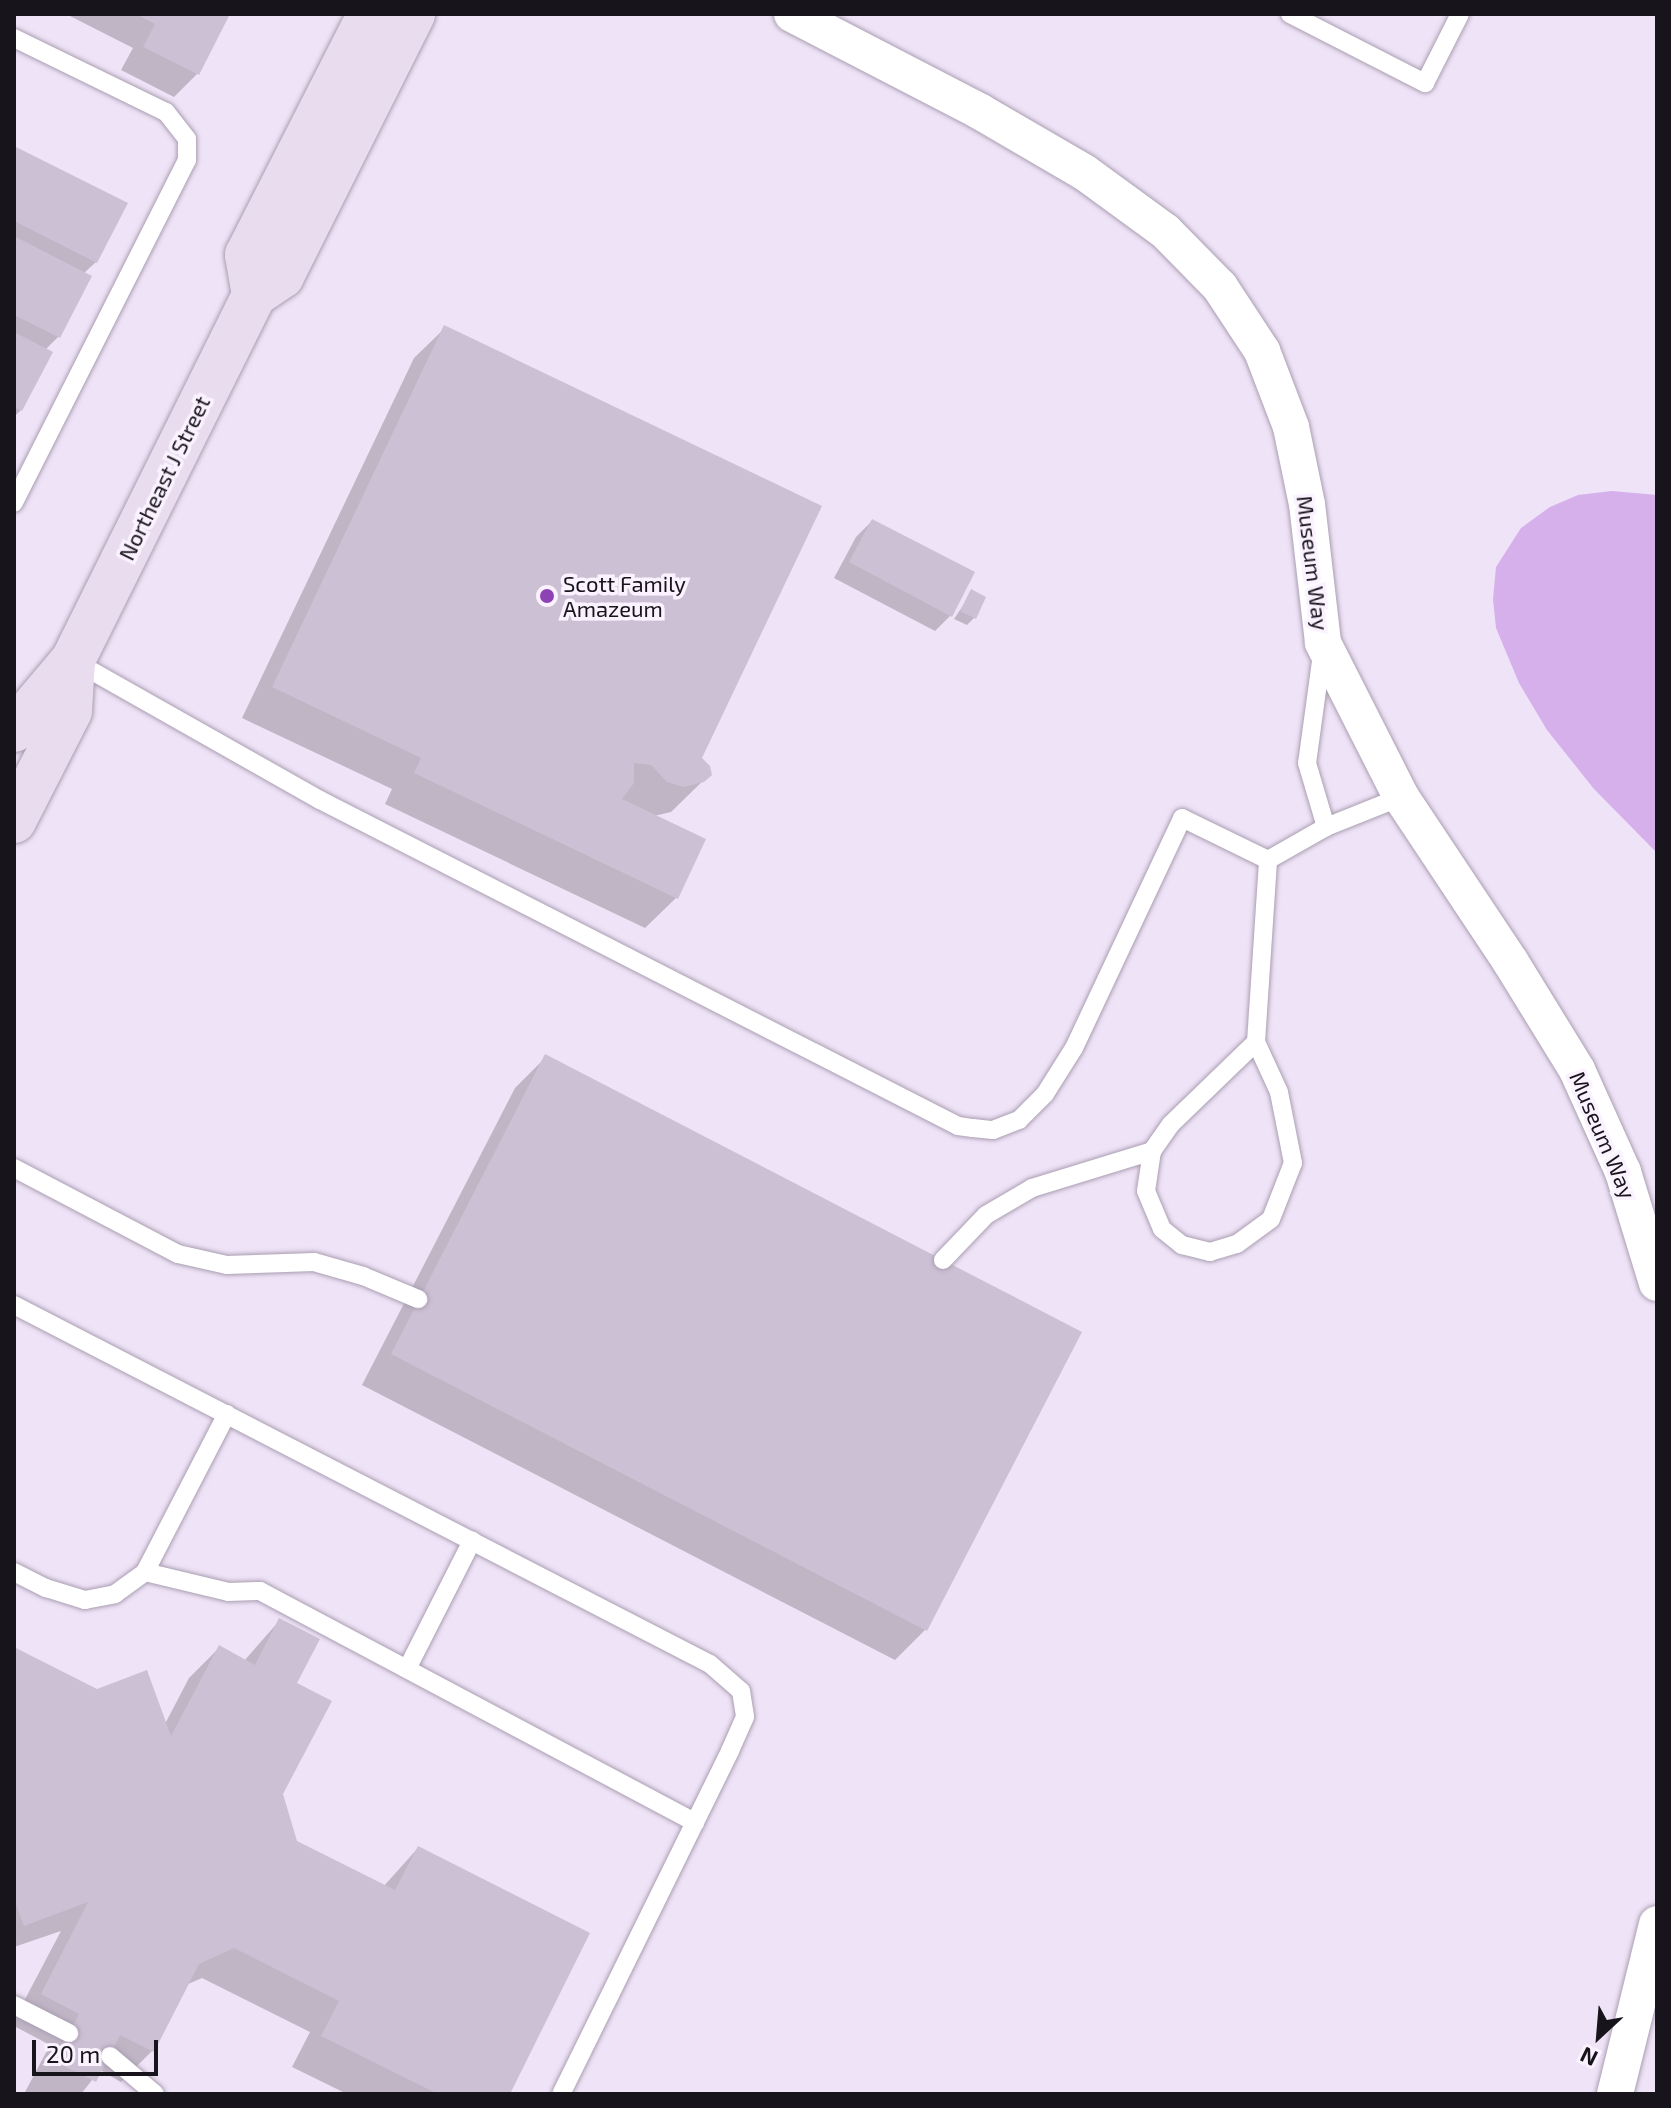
<!DOCTYPE html>
<style>
body{margin:0}
#map{position:relative;width:1671px;height:2108px;overflow:hidden;background:#efe3f7;font-family:"Exo 2",sans-serif}
div>[style]{position:absolute}
[style*='--x']{left:calc(var(--x)*1px);top:calc(var(--y)*1px);width:calc(var(--w)*1px);rotate:calc(var(--a)*1deg)}
.green>*{inset:0;background:#d5b0eb}
.shadow>*{inset:0;background:#0003}
.building>*{inset:0;background:#ccc0d4}
.roads{filter:drop-shadow(0 0 2px #aa9eb2) drop-shadow(0 0 2px #aa9eb2)}
.lane>*{height:18px;margin:-9px;padding:0 9px;transform-origin:9px;border-radius:9px;background:#fff}
.street>*{height:36px;margin:-18px;padding:0 18px;transform-origin:18px;border-radius:18px;background:#fff}
.secondary>*{height:44px;margin:-22px;padding:0 22px;transform-origin:22px;border-radius:22px;background:#e8dcee}
.dots>*{width:22px;height:22px;translate:-50% -50%;box-sizing:border-box;border:4px solid #faf2ff;border-radius:50%}
span{translate:-50% -50%;white-space:nowrap;text-align:center;line-height:1.15;-webkit-text-stroke:7px #faf2ff;paint-order:stroke}
.street-label{font-size:22px;color:#18141b}
.poi-label{font-size:22px;color:#18141b}
.left{translate:0 -50%;text-align:left}
.frame{position:absolute;inset:0;border:16px solid #18141b;pointer-events:none}
.north{position:absolute;left:1559px;top:1996px;width:80px;height:80px;-webkit-text-stroke:6px #faf2ff;paint-order:stroke;rotate:206deg;font-size:22px;font-weight:700;line-height:32px;text-align:center;color:#18141b}
.north::after{content:'';display:block;margin:auto;width:28px;height:36px;background:#18141b;clip-path:polygon(50% 0,100% 100%,50% 72%,0 100%)}
.scale{position:absolute;left:32px;top:2040px;width:126px;height:36px;box-sizing:border-box;border:4px solid #18141b;border-top:0;padding-left:10px;font-size:24px;line-height:28px;white-space:nowrap;color:#18141b;-webkit-text-stroke:6px #faf2ff;paint-order:stroke}
</style>
<div id="map">
<div class="green">
<div style="clip-path:polygon(1612px 491px,1657px 495px,1657px 853px,1594px 789px,1547px 730px,1519px 683px,1496px 628px,1493px 599px,1496px 567px,1521px 528px,1550px 507px,1578px 495px)"></div>
</div>
<div class="shadow">
<div style="clip-path:polygon(66px 14px,228px 14px,197px 74px,174px 97px,121px 70px,133px 48px)"></div>
<div style="clip-path:polygon(14px 148px,96px 262px,83px 274px,89px 277px,58px 337px,45px 350px,21px 410px,14px 417px)"></div>
<div style="clip-path:polygon(445px 328px,710px 774px,671px 812px,654px 816px,676px 898px,645px 928px,385px 804px,392px 789px,242px 718px,414px 358px)"></div>
<div style="clip-path:polygon(872px 521px,950px 616px,935px 631px,834px 578px,856px 537px)"></div>
<div style="clip-path:polygon(972px 592px,974px 618px,967px 625px,954px 619px)"></div>
<div style="clip-path:polygon(546px 1057px,925px 1630px,895px 1660px,362px 1385px,515px 1088px)"></div>
<div style="clip-path:polygon(280px 1620px,294px 1683px,281px 1794px,295px 1842px,383px 1887px,418px 1848px,507px 2094px,347px 2094px,292px 2067px,310px 2032px,202px 1978px,186px 1985px,152px 2051px,121px 2082px,100px 2070px,81px 2094px,25px 2092px,50px 2045px,14px 2026px,14px 2020px,61px 1931px,14px 1947px,14px 1650px,165px 1724px,189px 1678px,219px 1648px,244px 1661px)"></div>
</div>
<div class="building">
<div style="clip-path:polygon(135px 14px,230px 14px,199px 75px,143px 47px,155px 24px)"></div>
<div style="clip-path:polygon(14px 146px,128px 203px,97px 263px,14px 221px)"></div>
<div style="clip-path:polygon(14px 236px,92px 276px,60px 338px,14px 315px)"></div>
<div style="clip-path:polygon(444px 325px,822px 506px,702px 758px,710px 766px,712px 775px,704px 782px,684px 787px,667px 782px,651px 765px,634px 763px,634px 783px,622px 799px,706px 839px,678px 899px,414px 773px,421px 758px,272px 687px)"></div>
<div style="clip-path:polygon(14px 332px,53px 352px,22px 411px,14px 407px)"></div>
<div style="clip-path:polygon(872px 519px,975px 572px,952px 617px,849px 562px)"></div>
<div style="clip-path:polygon(971px 589px,986px 597px,976px 619px,960px 611px)"></div>
<div style="clip-path:polygon(545px 1054px,1082px 1332px,927px 1631px,391px 1354px)"></div>
<div style="clip-path:polygon(279px 1618px,320px 1639px,297px 1683px,332px 1701px,283px 1794px,297px 1841px,395px 1890px,418px 1846px,590px 1933px,510px 2094px,438px 2094px,321px 2036px,339px 2001px,234px 1948px,199px 1964px,154px 2052px,120px 2035px,96px 2082px,54px 2061px,79px 2014px,41px 1994px,88px 1902px,24px 1926px,14px 1899px,14px 1647px,97px 1689px,147px 1670px,171px 1736px,219px 1645px,255px 1665px)"></div>
</div>
<div class="roads">
<div class="lane">
<div style="--x:1290;--y:14;--w:152;--a:27.1"></div>
<div style="--x:1425;--y:83;--w:77;--a:-63.1"></div>
<div style="--x:14;--y:38;--w:169;--a:26"></div>
<div style="--x:166;--y:112;--w:34;--a:52"></div>
<div style="--x:187;--y:139;--w:21;--a:90"></div>
<div style="--x:187;--y:160;--w:384;--a:116.8"></div>
<div style="--x:1322;--y:654;--w:110;--a:97.8"></div>
<div style="--x:1307;--y:763;--w:67;--a:73.5"></div>
<div style="--x:76;--y:662;--w:280;--a:29.5"></div>
<div style="--x:320;--y:800;--w:716;--a:27.07"></div>
<div style="--x:958;--y:1126;--w:15;--a:8"></div>
<div style="--x:973;--y:1128;--w:20;--a:6"></div>
<div style="--x:993;--y:1130;--w:28;--a:-21"></div>
<div style="--x:1019;--y:1120;--w:37;--a:-45"></div>
<div style="--x:1045;--y:1094;--w:54;--a:-57.8"></div>
<div style="--x:1074;--y:1048;--w:254;--a:-64.8"></div>
<div style="--x:1182;--y:818;--w:96;--a:26"></div>
<div style="--x:1268;--y:860;--w:67;--a:-29.6"></div>
<div style="--x:1326;--y:827;--w:81;--a:-21.8"></div>
<div style="--x:1256;--y:1042;--w:118;--a:136"></div>
<div style="--x:1171;--y:1124;--w:33;--a:125"></div>
<div style="--x:1152;--y:1151;--w:40;--a:98.5"></div>
<div style="--x:1146;--y:1191;--w:41;--a:67.2"></div>
<div style="--x:1162;--y:1229;--w:26;--a:39"></div>
<div style="--x:1182;--y:1245;--w:29;--a:14"></div>
<div style="--x:1210;--y:1252;--w:28;--a:-17"></div>
<div style="--x:1237;--y:1244;--w:42;--a:-36.3"></div>
<div style="--x:1271;--y:1219;--w:60;--a:-68.6"></div>
<div style="--x:1293;--y:1163;--w:72;--a:-101.2"></div>
<div style="--x:1279;--y:1092;--w:55;--a:-114.7"></div>
<div style="--x:1256;--y:1042;--w:182;--a:-86.2"></div>
<div style="--x:14;--y:1168;--w:185;--a:27.7"></div>
<div style="--x:178;--y:1254;--w:50;--a:12.7"></div>
<div style="--x:227;--y:1265;--w:87;--a:-2"></div>
<div style="--x:314;--y:1262;--w:51;--a:15.9"></div>
<div style="--x:363;--y:1276;--w:60;--a:22.7"></div>
<div style="--x:943;--y:1260;--w:62;--a:-46.3"></div>
<div style="--x:986;--y:1215;--w:53;--a:-30.4"></div>
<div style="--x:1032;--y:1188;--w:126;--a:-17.1"></div>
<div style="--x:14;--y:1305;--w:783;--a:27.28"></div>
<div style="--x:710;--y:1664;--w:41;--a:41.1"></div>
<div style="--x:741;--y:1691;--w:26;--a:81"></div>
<div style="--x:745;--y:1717;--w:37;--a:114"></div>
<div style="--x:730;--y:1751;--w:382;--a:116.2"></div>
<div style="--x:14;--y:1572;--w:36;--a:27"></div>
<div style="--x:46;--y:1588;--w:41;--a:17.1"></div>
<div style="--x:85;--y:1600;--w:31;--a:-11"></div>
<div style="--x:115;--y:1594;--w:37;--a:-36"></div>
<div style="--x:145;--y:1572;--w:85;--a:13.5"></div>
<div style="--x:228;--y:1592;--w:32;--a:-2"></div>
<div style="--x:260;--y:1591;--w:493;--a:28"></div>
<div style="--x:145;--y:1572;--w:178;--a:-62.6"></div>
<div style="--x:407;--y:1669;--w:144;--a:-63.1"></div>
<div style="--x:14;--y:2005;--w:62;--a:27"></div>
<div style="--x:110;--y:2056;--w:59;--a:40.2"></div>
</div>
<div class="street">
<div style="--x:792;--y:14;--w:211;--a:27.4"></div>
<div style="--x:979;--y:111;--w:121;--a:30.2"></div>
<div style="--x:1084;--y:172;--w:100;--a:36.1"></div>
<div style="--x:1165;--y:231;--w:78;--a:45.5"></div>
<div style="--x:1220;--y:287;--w:77;--a:56.7"></div>
<div style="--x:1262;--y:351;--w:81;--a:69.1"></div>
<div style="--x:1291;--y:427;--w:79;--a:78.3"></div>
<div style="--x:1307;--y:504;--w:140;--a:83.4"></div>
<div style="--x:1323;--y:643;--w:173;--a:63.1"></div>
<div style="--x:1401;--y:797;--w:197;--a:56.4"></div>
<div style="--x:1510;--y:961;--w:128;--a:58.4"></div>
<div style="--x:1577;--y:1070;--w:112;--a:65.7"></div>
<div style="--x:1623;--y:1172;--w:116;--a:73"></div>
<div style="--x:1615;--y:2094;--w:175;--a:-76.1"></div>
</div>
<div class="secondary">
<div style="--x:254;--y:295;--w:41;--a:-99.9"></div>
<div style="--x:247;--y:255;--w:271;--a:-63"></div>
<div style="--x:14;--y:730;--w:92;--a:-49.9"></div>
<div style="--x:73;--y:660;--w:407;--a:-63.6"></div>
<div style="--x:254;--y:295;--w:34;--a:-34"></div>
<div style="--x:282;--y:276;--w:293;--a:-63.4"></div>
<div style="--x:14;--y:821;--w:123;--a:-63"></div>
<div style="--x:70;--y:711;--w:51;--a:-86.6"></div>
</div>
</div>
<div class="dots">
<div style="left:547px;top:596px;background:#8e43b4"></div>
</div>
<div class="street-label">
<span style="left:164px;top:478px;rotate:-64deg">Northeast J Street</span>
<span style="left:1313px;top:563px;rotate:83deg">Museum Way</span>
<span style="left:1603px;top:1135px;rotate:67deg">Museum Way</span>
</div>
<div class="poi-label">
<span class="left" style="left:563px;top:596px">Scott Family<br>Amazeum</span>
</div>
<div class="frame"></div>
<div class="north">N</div>
<div class="scale">20 m</div>
</div>
